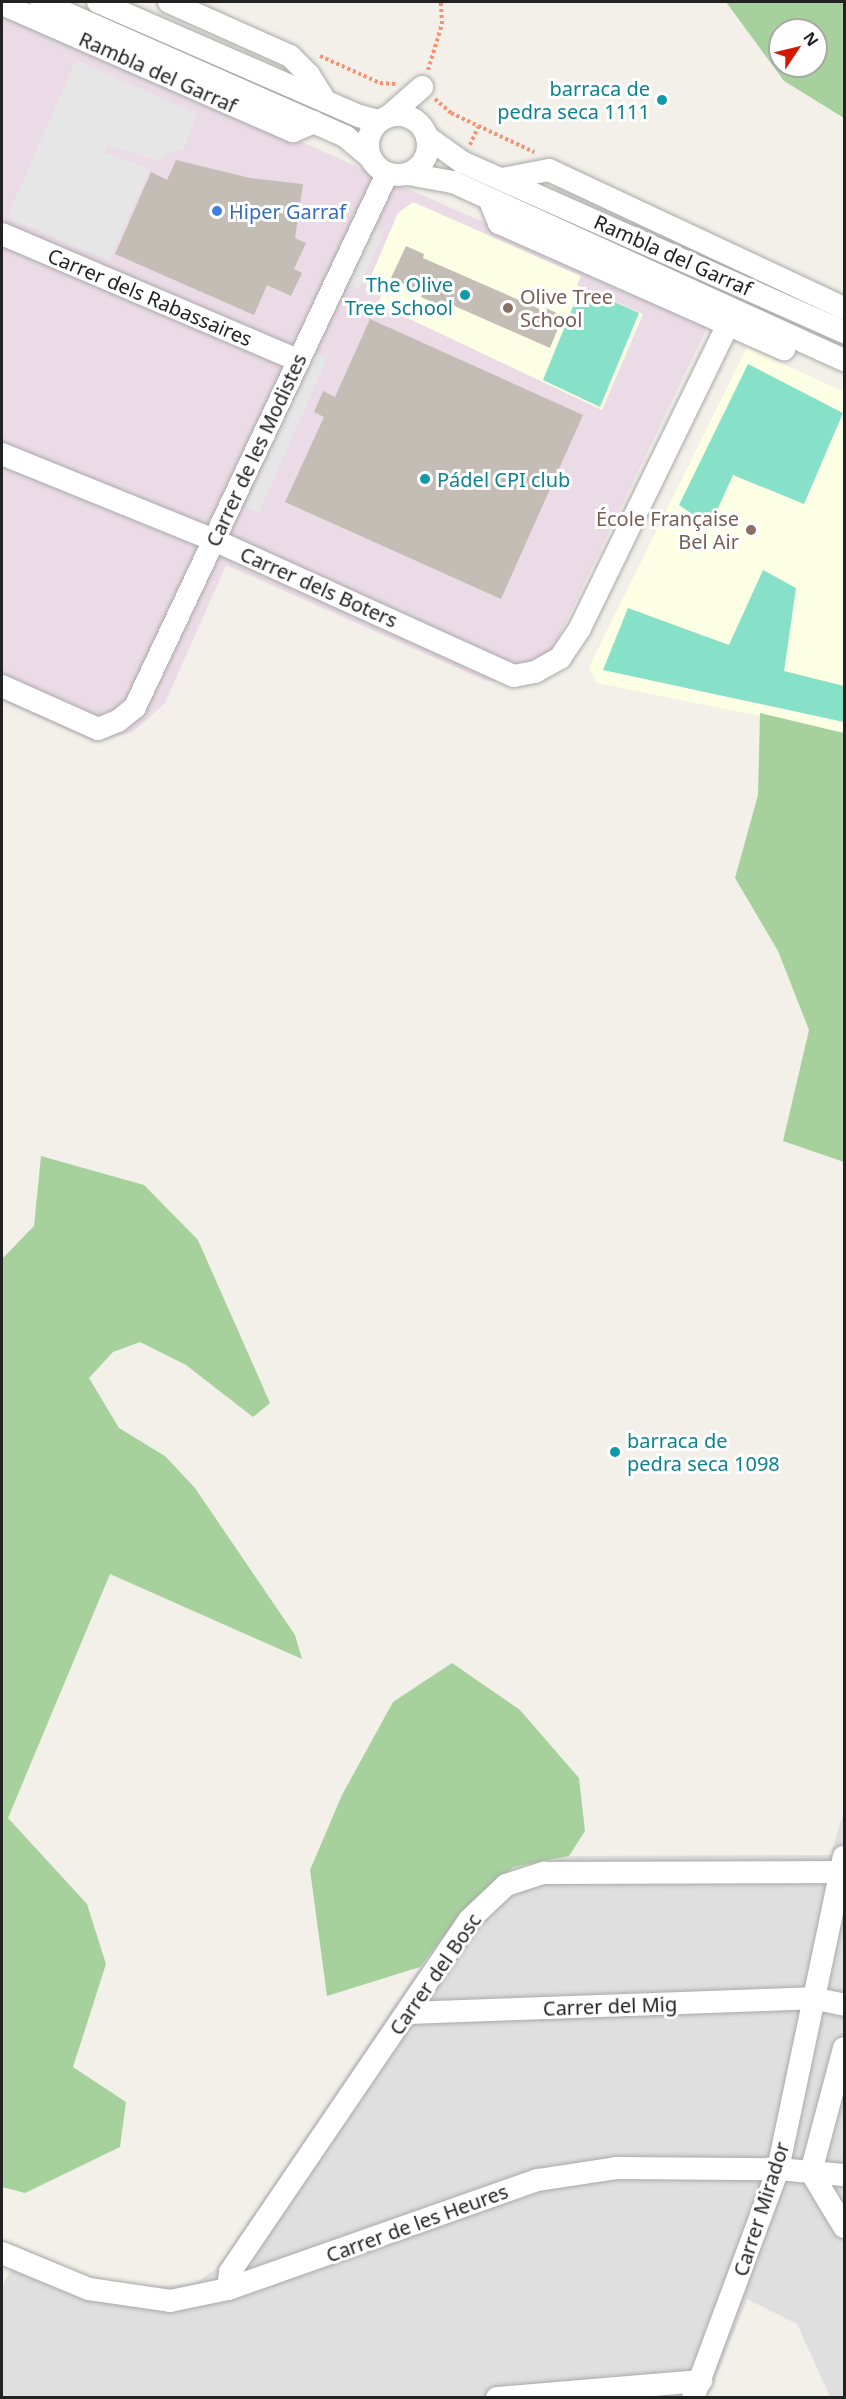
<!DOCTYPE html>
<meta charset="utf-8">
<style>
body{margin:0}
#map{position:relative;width:846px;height:2399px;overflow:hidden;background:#f2f0e9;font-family:"Noto Sans",sans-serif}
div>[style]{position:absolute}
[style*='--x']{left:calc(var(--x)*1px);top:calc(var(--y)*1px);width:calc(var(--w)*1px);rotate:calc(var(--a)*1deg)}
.residential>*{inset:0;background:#e0dfdf}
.industrial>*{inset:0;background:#ebdbe6}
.education>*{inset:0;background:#fcffe4}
.forest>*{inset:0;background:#a6d19d}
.pitch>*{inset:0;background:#87e1c8}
.parking>*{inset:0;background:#e6e6e6}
.building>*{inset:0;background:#c3bdb5}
.path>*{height:4px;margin-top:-2px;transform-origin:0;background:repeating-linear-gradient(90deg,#fb8f70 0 3px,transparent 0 6px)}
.roads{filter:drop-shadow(0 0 2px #a9a9a9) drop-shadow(0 0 2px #a9a9a9)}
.minor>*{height:22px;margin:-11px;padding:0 11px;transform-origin:11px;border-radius:11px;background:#fff}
.minor>.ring{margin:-11px;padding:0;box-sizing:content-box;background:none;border:22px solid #fff;border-radius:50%}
.dots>*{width:16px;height:16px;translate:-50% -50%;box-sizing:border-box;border:3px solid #fff;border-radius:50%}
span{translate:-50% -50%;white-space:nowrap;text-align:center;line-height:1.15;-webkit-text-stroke:6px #fff;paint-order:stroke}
.street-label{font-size:20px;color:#222}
.culture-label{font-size:20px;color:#0d838f}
.right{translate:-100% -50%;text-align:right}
.left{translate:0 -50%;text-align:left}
.shop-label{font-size:20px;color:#366cbe}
.education-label{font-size:20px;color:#785e54}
.frame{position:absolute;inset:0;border:3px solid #222;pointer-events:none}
.north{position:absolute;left:768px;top:18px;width:60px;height:60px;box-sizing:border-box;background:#fff;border:2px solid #a7a7a7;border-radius:50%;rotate:55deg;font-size:16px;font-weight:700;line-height:24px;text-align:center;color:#222}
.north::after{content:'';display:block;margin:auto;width:21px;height:27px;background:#d31900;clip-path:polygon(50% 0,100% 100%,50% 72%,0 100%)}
</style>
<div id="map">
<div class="residential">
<div style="clip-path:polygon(844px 1810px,844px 2397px,830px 2397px,797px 2324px,747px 2299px,711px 2390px,632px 2398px,2px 2397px,2px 2287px,22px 2248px,93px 2278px,151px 2287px,196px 2283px,217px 2268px,420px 1967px,461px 1914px,513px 1867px,569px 1856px,831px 1855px)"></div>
</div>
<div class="industrial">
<div style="clip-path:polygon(2px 10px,710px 322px,538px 680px,487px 681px,226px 565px,165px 703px,133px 732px,94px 742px,2px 701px)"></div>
</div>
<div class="education">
<div style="clip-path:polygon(413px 202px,581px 276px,577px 285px,643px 314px,602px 410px,378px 304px,384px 288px,377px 285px,373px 294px,365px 290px,398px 213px)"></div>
<div style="clip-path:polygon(747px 347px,844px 392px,844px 733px,597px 683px,589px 667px)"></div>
</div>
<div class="forest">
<div style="clip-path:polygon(evenodd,726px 2px,844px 2px,844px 118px,784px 81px,726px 2px,780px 30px,816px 30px,816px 66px,780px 66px,780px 30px)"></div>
<div style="clip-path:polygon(760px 713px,844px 733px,844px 1162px,783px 1141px,809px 1030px,778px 951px,735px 878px,758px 795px)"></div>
<div style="clip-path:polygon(41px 1156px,144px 1185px,198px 1240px,270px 1403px,253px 1417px,186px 1365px,140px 1342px,113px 1352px,89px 1378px,119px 1428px,165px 1456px,195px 1488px,295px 1635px,302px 1659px,110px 1574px,8px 1818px,87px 1904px,106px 1964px,73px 2067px,126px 2102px,120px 2147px,25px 2193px,2px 2187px,2px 1259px,34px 1226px)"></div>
<div style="clip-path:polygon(452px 1663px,520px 1710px,579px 1778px,585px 1831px,569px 1856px,513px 1867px,461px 1914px,420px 1967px,327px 1996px,310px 1870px,342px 1795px,393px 1702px)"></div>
</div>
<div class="pitch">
<div style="clip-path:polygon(581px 287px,639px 313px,600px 407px,543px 380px)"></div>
<div style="clip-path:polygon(748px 364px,843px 413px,804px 504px,733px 475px,710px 526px,679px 505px)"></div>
<div style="clip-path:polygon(763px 570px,796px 588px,784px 671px,844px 686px,844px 722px,603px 670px,628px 608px,729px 645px)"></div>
</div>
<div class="parking">
<div style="clip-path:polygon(76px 60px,197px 114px,183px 150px,177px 149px,158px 161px,107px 145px,105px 153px,150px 169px,109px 261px,7px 217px)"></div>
<div style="clip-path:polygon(569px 184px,835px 314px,549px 188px)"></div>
<div style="clip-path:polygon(370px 228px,383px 234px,359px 289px,345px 283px)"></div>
<div style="clip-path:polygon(313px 352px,327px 358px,259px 513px,245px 507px)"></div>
</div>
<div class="building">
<div style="clip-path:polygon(176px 160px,250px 178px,303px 184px,295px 238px,306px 243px,294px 269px,302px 273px,291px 296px,267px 285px,254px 315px,115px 254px,151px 172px,167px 180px)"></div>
<div style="clip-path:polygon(406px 246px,424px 254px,423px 258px,544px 311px,546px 308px,563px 316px,550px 348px,441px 300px,439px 305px,421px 297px,423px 293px,391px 278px)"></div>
<div style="clip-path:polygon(370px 319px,583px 415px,501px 599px,285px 502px,324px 417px,314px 412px,323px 391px,335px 397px)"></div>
</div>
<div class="path">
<div style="--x:320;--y:56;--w:66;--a:24.2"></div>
<div style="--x:380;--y:83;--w:16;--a:4"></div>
<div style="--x:428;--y:70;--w:48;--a:-73.1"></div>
<div style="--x:442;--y:24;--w:22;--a:-93"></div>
<div style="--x:435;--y:99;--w:21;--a:41"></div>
<div style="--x:451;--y:113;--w:92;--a:25.2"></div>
<div style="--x:470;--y:145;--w:20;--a:-66"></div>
</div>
<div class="roads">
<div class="minor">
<div style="--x:41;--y:2;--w:332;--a:23.8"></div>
<div style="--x:345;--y:136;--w:33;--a:40"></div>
<div style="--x:98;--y:2;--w:285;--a:23.6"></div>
<div style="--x:359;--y:116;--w:21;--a:14"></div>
<div style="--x:169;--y:2;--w:133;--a:24.1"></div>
<div style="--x:290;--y:56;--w:27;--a:45"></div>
<div style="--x:309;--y:75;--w:31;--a:58"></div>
<div style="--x:2;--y:4;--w:318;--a:23.6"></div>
<div style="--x:293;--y:131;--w:23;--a:-23"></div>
<div class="ring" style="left:368px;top:115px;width:38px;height:38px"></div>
<div style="--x:389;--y:116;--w:44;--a:-41.3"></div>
<div style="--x:427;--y:137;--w:43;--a:35.5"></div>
<div style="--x:462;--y:162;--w:418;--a:24"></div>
<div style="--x:408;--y:174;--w:46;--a:10.1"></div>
<div style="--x:453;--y:182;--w:430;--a:24.5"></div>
<div style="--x:502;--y:179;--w:48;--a:-10.8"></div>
<div style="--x:549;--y:170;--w:326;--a:25.1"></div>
<div style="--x:490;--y:201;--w:24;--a:68"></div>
<div style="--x:499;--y:223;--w:312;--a:23.9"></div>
<div style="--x:2;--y:234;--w:322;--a:23.1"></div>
<div style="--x:2;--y:454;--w:229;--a:22.1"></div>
<div style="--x:214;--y:540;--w:329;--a:24.4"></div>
<div style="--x:514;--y:676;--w:21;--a:-11"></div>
<div style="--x:535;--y:672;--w:29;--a:-29"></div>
<div style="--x:560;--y:658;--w:36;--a:-56"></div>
<div style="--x:580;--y:628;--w:336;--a:-64"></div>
<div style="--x:2;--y:686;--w:105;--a:24.1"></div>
<div style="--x:98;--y:729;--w:22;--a:-22"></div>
<div style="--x:118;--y:721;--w:22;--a:-39"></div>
<div style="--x:135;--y:707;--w:590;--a:-64.7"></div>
<div style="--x:408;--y:2013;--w:404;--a:-2.1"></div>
<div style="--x:812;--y:1998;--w:33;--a:12"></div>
<div style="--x:811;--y:2172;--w:128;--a:-75.1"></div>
<div style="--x:811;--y:2172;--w:64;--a:59"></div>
<div style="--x:2;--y:2253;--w:94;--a:22.5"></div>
<div style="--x:89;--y:2289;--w:82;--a:8.4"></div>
<div style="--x:170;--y:2301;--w:59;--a:-11.7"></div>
<div style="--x:228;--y:2289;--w:329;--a:-19.4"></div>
<div style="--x:538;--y:2180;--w:79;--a:-8.7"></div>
<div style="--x:616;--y:2168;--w:162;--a:0.4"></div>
<div style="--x:778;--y:2169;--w:66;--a:5.2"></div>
<div style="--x:228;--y:2289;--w:17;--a:-83"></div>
<div style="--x:230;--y:2272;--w:425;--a:-55.8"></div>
<div style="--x:469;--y:1920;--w:51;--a:-43.4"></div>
<div style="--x:506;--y:1885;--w:40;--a:-18"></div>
<div style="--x:544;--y:1873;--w:300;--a:-0.2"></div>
<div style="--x:497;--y:2398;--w:205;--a:-4.8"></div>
<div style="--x:693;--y:2398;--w:244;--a:-69.6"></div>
<div style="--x:778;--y:2169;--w:319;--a:-78.1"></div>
</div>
</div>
<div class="dots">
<div style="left:662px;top:100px;background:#0f9aa8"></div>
<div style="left:217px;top:211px;background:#3f7fe0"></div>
<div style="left:465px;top:295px;background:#0f9aa8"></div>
<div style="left:508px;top:308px;background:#8d6e63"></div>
<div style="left:425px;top:479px;background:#0f9aa8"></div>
<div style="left:751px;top:530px;background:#8d6e63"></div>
<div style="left:615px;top:1452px;background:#0f9aa8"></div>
</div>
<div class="street-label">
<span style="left:158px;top:72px;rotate:24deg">Rambla del Garraf</span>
<span style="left:673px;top:255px;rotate:24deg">Rambla del Garraf</span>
<span style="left:150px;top:297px;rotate:23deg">Carrer dels Rabassaires</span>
<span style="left:256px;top:450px;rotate:-65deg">Carrer de les Modistes</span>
<span style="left:319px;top:587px;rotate:24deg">Carrer dels Boters</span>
<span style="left:435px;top:1974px;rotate:-55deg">Carrer del Bosc</span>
<span style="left:610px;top:2006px;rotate:-2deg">Carrer del Mig</span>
<span style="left:761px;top:2209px;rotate:-72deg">Carrer Mirador</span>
<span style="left:417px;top:2223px;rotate:-20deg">Carrer de les Heures</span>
</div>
<div class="culture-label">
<span class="right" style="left:650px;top:100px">barraca de<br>pedra seca 1111</span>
<span class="right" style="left:453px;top:296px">The Olive<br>Tree School</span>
<span class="left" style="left:437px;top:479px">Pádel CPI club</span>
<span class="left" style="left:627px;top:1452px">barraca de<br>pedra seca 1098</span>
</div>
<div class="shop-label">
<span class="left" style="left:229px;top:211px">Hiper Garraf</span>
</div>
<div class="education-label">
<span class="left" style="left:520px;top:308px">Olive Tree<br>School</span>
<span class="right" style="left:739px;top:530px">École Française<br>Bel Air</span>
</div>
<div class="frame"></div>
<div class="north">N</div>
</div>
